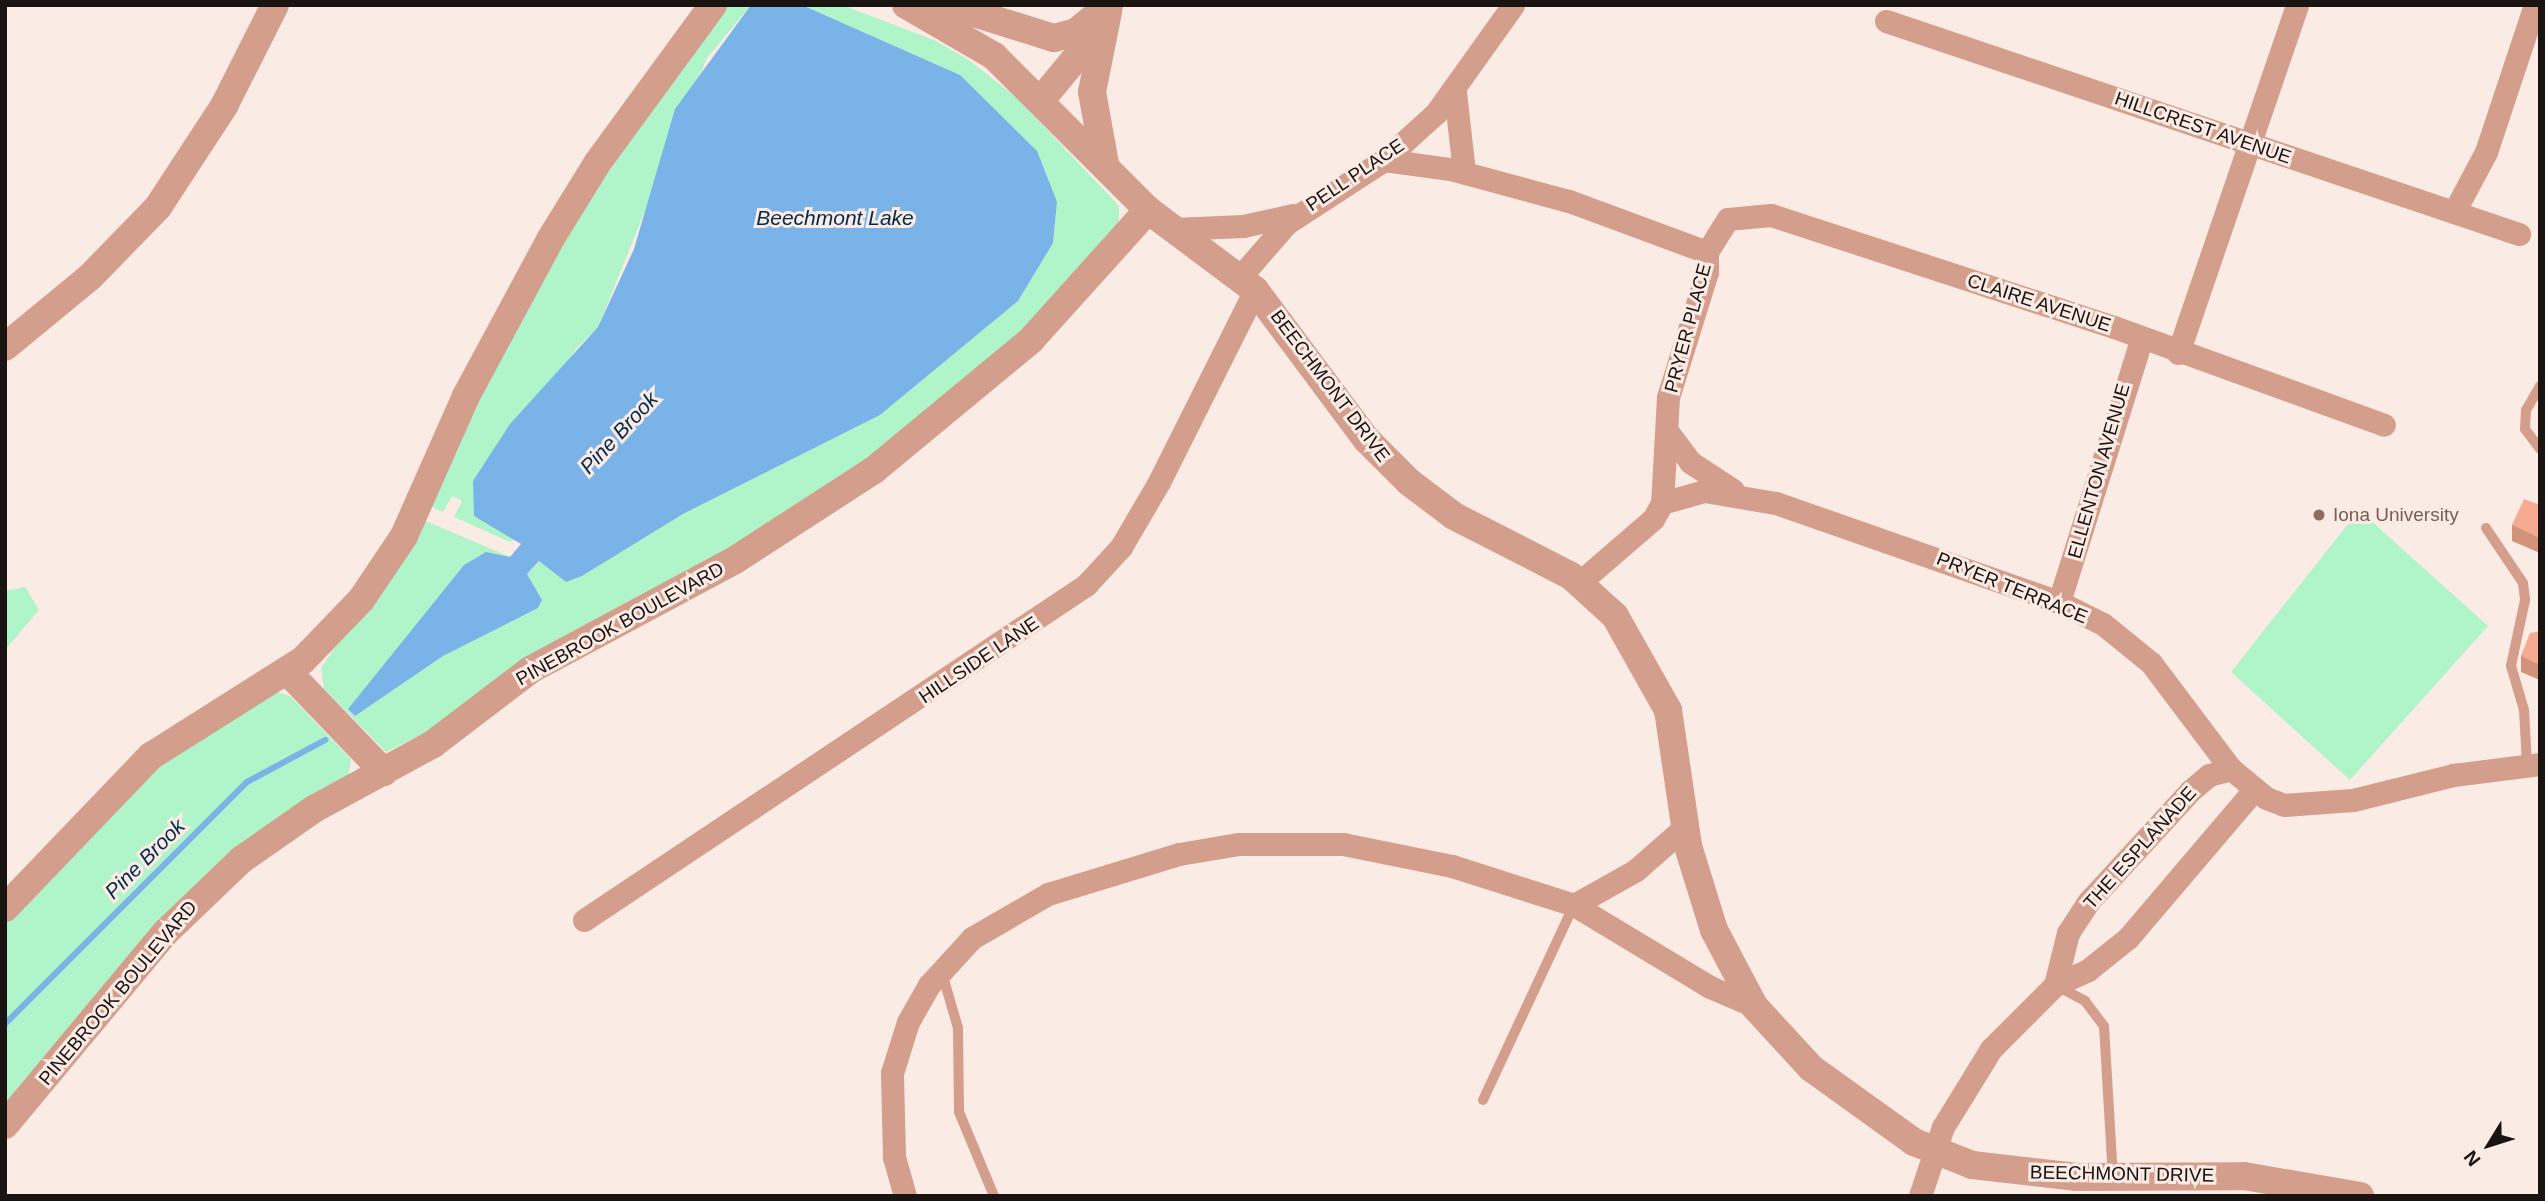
<!DOCTYPE html>
<style>
body{margin:0}
#map{position:relative;width:2545px;height:1201px;overflow:hidden;background:#fbebe5;font-family:Helvetica,sans-serif}
div>[style]{position:absolute}
[style*='--x']{left:calc(var(--x)*1px);top:calc(var(--y)*1px);width:calc(var(--w)*1px);rotate:calc(var(--a)*1deg)}
.green>*{inset:0;background:#b0f4ca}
.water>*{inset:0;background:#7ab3e7}
.stream>*{height:6px;margin:-3px;padding:0 3px;transform-origin:3px;border-radius:3px;background:#7ab3e7}
.service>*{height:10px;margin:-5px;padding:0 5px;transform-origin:5px;border-radius:5px;background:#d49e8c}
.minor>*{height:23px;margin:-11.5px;padding:0 11.5px;transform-origin:11.5px;border-radius:11.5px;background:#d49e8c}
.tertiary>*{height:28px;margin:-14px;padding:0 14px;transform-origin:14px;border-radius:14px;background:#d49e8c}
.wall>*{inset:0;background:#d3937b}
.building>*{inset:0;background:#f5ab8f}
.dots>*{width:19px;height:19px;translate:-50% -50%;box-sizing:border-box;border:4px solid #fbebe5;border-radius:50%}
span{translate:-50% -50%;white-space:nowrap;text-align:center;line-height:1.15;-webkit-text-stroke:6px #fbebe5;paint-order:stroke}
.street-label{font-size:19px;color:#191412}
.education-label{font-size:19px;color:#785e54}
.left{translate:0 -50%;text-align:left}
.water-label{font-size:21px;color:#002b4c;font-style:italic}
.frame{position:absolute;inset:0;border:7px solid #191412;pointer-events:none}
.north{position:absolute;left:2454px;top:1110px;width:70px;height:70px;-webkit-text-stroke:5px #fbebe5;paint-order:stroke;rotate:232deg;font-size:19px;font-weight:700;line-height:28px;text-align:center;color:#191412}
.north::after{content:'';display:block;margin:auto;width:24px;height:32px;background:#191412;clip-path:polygon(50% 0,100% 100%,50% 72%,0 100%)}
</style>
<div id="map">
<div class="green">
<div style="clip-path:polygon(726px 5px,751px 5px,707px 58px,598px 327px,576px 349px,474px 516px,517px 538px,510px 542px,454px 517px,462px 501px,452px 496px,443px 512px,430px 506px,461px 424px,554px 249px)"></div>
<div style="clip-path:polygon(802px 5px,842px 5px,934px 40px,969px 60px,1018px 99px,1119px 206px,1119px 224px,1038px 322px,869px 467px,454px 719px,386px 752px,324px 689px,321px 668px,421px 519px,510px 557px,391px 660px,348px 709px,355px 716px,443px 656px,538px 608px,542px 600px,527px 574px,540px 561px,566px 582px,582px 576px,683px 514px,880px 415px,1018px 301px,1053px 243px,1057px 202px,960px 75px)"></div>
<div style="clip-path:polygon(2359px 510px,2488px 626px,2350px 780px,2231px 672px)"></div>
<div style="clip-path:polygon(25px 587px,39px 610px,5px 650px,5px 591px)"></div>
<div style="clip-path:polygon(277px 692px,290px 696px,351px 759px,349px 773px,5px 1105px,5px 919px,123px 787px)"></div>
</div>
<div class="water">
<div style="clip-path:polygon(751px 5px,802px 5px,960px 75px,1037px 151px,1057px 202px,1053px 243px,1018px 301px,880px 415px,683px 514px,582px 576px,566px 582px,539px 561px,527px 574px,542px 600px,538px 608px,443px 656px,355px 716px,348px 709px,464px 565px,486px 552px,510px 557px,521px 544px,474px 516px,473px 481px,510px 424px,598px 327px,634px 249px,675px 109px)"></div>
</div>
<div class="stream">
<div style="--x:5;--y:1024;--w:342;--a:-45"></div>
<div style="--x:247;--y:782;--w:89;--a:-28.3"></div>
</div>
<div class="service">
<div style="--x:2540;--y:386;--w:28;--a:120"></div>
<div style="--x:2526;--y:410;--w:19;--a:93"></div>
<div style="--x:2525;--y:429;--w:25;--a:53"></div>
<div style="--x:2486;--y:528;--w:66;--a:56.1"></div>
<div style="--x:2523;--y:583;--w:17;--a:83"></div>
<div style="--x:2525;--y:600;--w:67;--a:102"></div>
<div style="--x:2511;--y:666;--w:46;--a:73.5"></div>
<div style="--x:2524;--y:710;--w:53;--a:86.8"></div>
<div style="--x:942;--y:973;--w:57;--a:73.8"></div>
<div style="--x:958;--y:1028;--w:84;--a:89.3"></div>
<div style="--x:959;--y:1112;--w:91;--a:67.4"></div>
<div style="--x:2057;--y:986;--w:32;--a:28"></div>
<div style="--x:2085;--y:1001;--w:31;--a:53"></div>
<div style="--x:2104;--y:1026;--w:150;--a:86.6"></div>
<div style="--x:1483;--y:1100;--w:215;--a:-65"></div>
</div>
<div class="minor">
<div style="--x:1886;--y:21;--w:668;--a:18.6"></div>
<div style="--x:1455;--y:92;--w:81;--a:83.6"></div>
<div style="--x:1384;--y:160;--w:67;--a:7.8"></div>
<div style="--x:1450;--y:169;--w:123;--a:15.1"></div>
<div style="--x:1569;--y:201;--w:147;--a:20.3"></div>
<div style="--x:1707;--y:252;--w:20;--a:90"></div>
<div style="--x:1707;--y:272;--w:131;--a:107.3"></div>
<div style="--x:1668;--y:397;--w:106;--a:93.2"></div>
<div style="--x:1662;--y:503;--w:18;--a:119"></div>
<div style="--x:1653;--y:519;--w:96;--a:139.2"></div>
<div style="--x:2454;--y:212;--w:68;--a:-61.9"></div>
<div style="--x:2486;--y:152;--w:155;--a:-71.6"></div>
<div style="--x:1173;--y:229;--w:70;--a:-2.5"></div>
<div style="--x:1243;--y:226;--w:51;--a:-12.4"></div>
<div style="--x:1707;--y:252;--w:39;--a:-58"></div>
<div style="--x:1728;--y:219;--w:43;--a:-5.3"></div>
<div style="--x:1771;--y:215;--w:361;--a:18.1"></div>
<div style="--x:2114;--y:327;--w:287;--a:19.9"></div>
<div style="--x:1240;--y:277;--w:72;--a:-49"></div>
<div style="--x:1287;--y:223;--w:116;--a:-33"></div>
<div style="--x:1384;--y:160;--w:70;--a:-42.1"></div>
<div style="--x:1436;--y:113;--w:133;--a:-54.5"></div>
<div style="--x:2178;--y:353;--w:368;--a:-71.1"></div>
<div style="--x:1667;--y:431;--w:39;--a:53"></div>
<div style="--x:1690;--y:462;--w:51;--a:33.1"></div>
<div style="--x:1662;--y:503;--w:44;--a:-15.9"></div>
<div style="--x:1704;--y:491;--w:73;--a:9.5"></div>
<div style="--x:1776;--y:503;--w:300;--a:19.3"></div>
<div style="--x:2059;--y:602;--w:49;--a:26.6"></div>
<div style="--x:2103;--y:624;--w:62;--a:39.1"></div>
<div style="--x:2151;--y:663;--w:133;--a:53"></div>
<div style="--x:2231;--y:769;--w:45;--a:39.6"></div>
<div style="--x:2266;--y:798;--w:19;--a:21"></div>
<div style="--x:2284;--y:805;--w:69;--a:-4.1"></div>
<div style="--x:2353;--y:800;--w:103;--a:-14"></div>
<div style="--x:2453;--y:775;--w:88;--a:-7.2"></div>
<div style="--x:2059;--y:602;--w:275;--a:-72.6"></div>
<div style="--x:1574;--y:905;--w:71;--a:-29.4"></div>
<div style="--x:1636;--y:870;--w:65;--a:-41.3"></div>
<div style="--x:584;--y:920;--w:604;--a:-33.72"></div>
<div style="--x:1086;--y:585;--w:52;--a:-47.4"></div>
<div style="--x:1121;--y:547;--w:75;--a:-59.7"></div>
<div style="--x:1159;--y:482;--w:215;--a:-63.4"></div>
<div style="--x:2055;--y:985;--w:54;--a:-76"></div>
<div style="--x:2068;--y:933;--w:38;--a:-57"></div>
<div style="--x:2089;--y:901;--w:149;--a:-47.4"></div>
<div style="--x:2190;--y:791;--w:25;--a:-40"></div>
<div style="--x:2209;--y:775;--w:23;--a:-15"></div>
<div style="--x:905;--y:1196;--w:41;--a:-105.8"></div>
<div style="--x:894;--y:1157;--w:84;--a:-91.4"></div>
<div style="--x:892;--y:1073;--w:53;--a:-72.6"></div>
<div style="--x:908;--y:1022;--w:43;--a:-60.4"></div>
<div style="--x:929;--y:985;--w:64;--a:-47.5"></div>
<div style="--x:972;--y:938;--w:88;--a:-30.1"></div>
<div style="--x:1048;--y:894;--w:137;--a:-17"></div>
<div style="--x:1179;--y:854;--w:61;--a:-9.5"></div>
<div style="--x:1239;--y:844;--w:104;--a:0"></div>
<div style="--x:1343;--y:844;--w:111;--a:11.4"></div>
<div style="--x:1452;--y:866;--w:128;--a:17.7"></div>
<div style="--x:1574;--y:905;--w:159;--a:31.1"></div>
<div style="--x:1710;--y:987;--w:48;--a:23.4"></div>
<div style="--x:1920;--y:1196;--w:73;--a:-71.6"></div>
<div style="--x:1943;--y:1127;--w:92;--a:-58.4"></div>
<div style="--x:1991;--y:1049;--w:91;--a:-45"></div>
<div style="--x:2055;--y:985;--w:36;--a:-24"></div>
<div style="--x:2088;--y:970;--w:51;--a:-38.7"></div>
<div style="--x:2128;--y:938;--w:194;--a:-49.6"></div>
</div>
<div class="tertiary">
<div style="--x:906;--y:5;--w:102;--a:30.1"></div>
<div style="--x:994;--y:56;--w:218;--a:45"></div>
<div style="--x:1148;--y:210;--w:134;--a:36.8"></div>
<div style="--x:1255;--y:290;--w:187;--a:53.3"></div>
<div style="--x:1367;--y:440;--w:59;--a:45"></div>
<div style="--x:1409;--y:482;--w:56;--a:37.1"></div>
<div style="--x:1454;--y:516;--w:131;--a:27.1"></div>
<div style="--x:1571;--y:576;--w:59;--a:42.3"></div>
<div style="--x:1615;--y:616;--w:108;--a:60.6"></div>
<div style="--x:1668;--y:710;--w:137;--a:81.6"></div>
<div style="--x:1688;--y:846;--w:88;--a:72.8"></div>
<div style="--x:1714;--y:930;--w:86;--a:62.2"></div>
<div style="--x:1754;--y:1006;--w:84;--a:47.4"></div>
<div style="--x:1811;--y:1068;--w:127;--a:35.7"></div>
<div style="--x:1914;--y:1142;--w:62;--a:21.6"></div>
<div style="--x:1972;--y:1165;--w:106;--a:6.5"></div>
<div style="--x:2077;--y:1177;--w:167;--a:-0.3"></div>
<div style="--x:2244;--y:1176;--w:118;--a:9.8"></div>
<div style="--x:948;--y:5;--w:111;--a:17.3"></div>
<div style="--x:1054;--y:38;--w:23;--a:-15"></div>
<div style="--x:1076;--y:32;--w:43;--a:-39.3"></div>
<div style="--x:1041;--y:100;--w:91;--a:-50.4"></div>
<div style="--x:1105;--y:164;--w:73;--a:-100.2"></div>
<div style="--x:1092;--y:92;--w:82;--a:-78.7"></div>
<div style="--x:5;--y:347;--w:110;--a:-39.5"></div>
<div style="--x:90;--y:277;--w:98;--a:-45.8"></div>
<div style="--x:158;--y:207;--w:121;--a:-56.8"></div>
<div style="--x:224;--y:106;--w:113;--a:-63.2"></div>
<div style="--x:287;--y:671;--w:140;--a:46.2"></div>
<div style="--x:5;--y:908;--w:211;--a:-46.2"></div>
<div style="--x:151;--y:756;--w:180;--a:-32.3"></div>
<div style="--x:303;--y:660;--w:83;--a:-46"></div>
<div style="--x:361;--y:600;--w:77;--a:-56.1"></div>
<div style="--x:404;--y:536;--w:153;--a:-66.1"></div>
<div style="--x:466;--y:396;--w:179;--a:-61.7"></div>
<div style="--x:551;--y:238;--w:89;--a:-58.3"></div>
<div style="--x:598;--y:162;--w:195;--a:-53.8"></div>
<div style="--x:5;--y:1125;--w:251;--a:-50.2"></div>
<div style="--x:166;--y:932;--w:104;--a:-43.8"></div>
<div style="--x:241;--y:860;--w:89;--a:-34.9"></div>
<div style="--x:314;--y:809;--w:136;--a:-28.6"></div>
<div style="--x:433;--y:744;--w:122;--a:-37.3"></div>
<div style="--x:530;--y:670;--w:233;--a:-28.2"></div>
<div style="--x:735;--y:560;--w:166;--a:-32.9"></div>
<div style="--x:874;--y:470;--w:204;--a:-39.6"></div>
<div style="--x:1031;--y:340;--w:175;--a:-48"></div>
</div>
<div class="wall">
<div style="clip-path:polygon(2540px 505px,2540px 553px,2512px 541px,2512px 525px)"></div>
<div style="clip-path:polygon(2540px 631px,2540px 680px,2521px 672px,2521px 656px)"></div>
</div>
<div class="building">
<div style="clip-path:polygon(2524px 499px,2540px 505px,2540px 538px,2512px 525px)"></div>
<div style="clip-path:polygon(2540px 631px,2540px 665px,2521px 656px,2530px 633px)"></div>
</div>
<div class="dots">
<div style="left:2319px;top:515px;background:#8d6e63"></div>
</div>
<div class="street-label">
<span style="left:2203px;top:128px;rotate:19deg">HILLCREST AVENUE</span>
<span style="left:1355px;top:175px;rotate:-34deg">PELL PLACE</span>
<span style="left:2039px;top:303px;rotate:18deg">CLAIRE AVENUE</span>
<span style="left:1688px;top:328px;rotate:-75deg">PRYER PLACE</span>
<span style="left:1330px;top:386px;rotate:53deg">BEECHMONT DRIVE</span>
<span style="left:2099px;top:471px;rotate:-74deg">ELLENTON AVENUE</span>
<span style="left:2012px;top:588px;rotate:22deg">PRYER TERRACE</span>
<span style="left:620px;top:624px;rotate:-29deg">PINEBROOK BOULEVARD</span>
<span style="left:979px;top:660px;rotate:-34deg">HILLSIDE LANE</span>
<span style="left:2140px;top:848px;rotate:-48deg">THE ESPLANADE</span>
<span style="left:118px;top:993px;rotate:-50deg">PINEBROOK BOULEVARD</span>
<span style="left:2122px;top:1174px;rotate:1deg">BEECHMONT DRIVE</span>
</div>
<div class="education-label">
<span class="left" style="left:2333px;top:515px">Iona University</span>
</div>
<div class="water-label">
<span style="left:835px;top:218px">Beechmont Lake</span>
<span style="left:619px;top:433px;rotate:-47deg">Pine Brook</span>
<span style="left:145px;top:859px;rotate:-45deg">Pine Brook</span>
</div>
<div class="frame"></div>
<div class="north">N</div>
</div>
